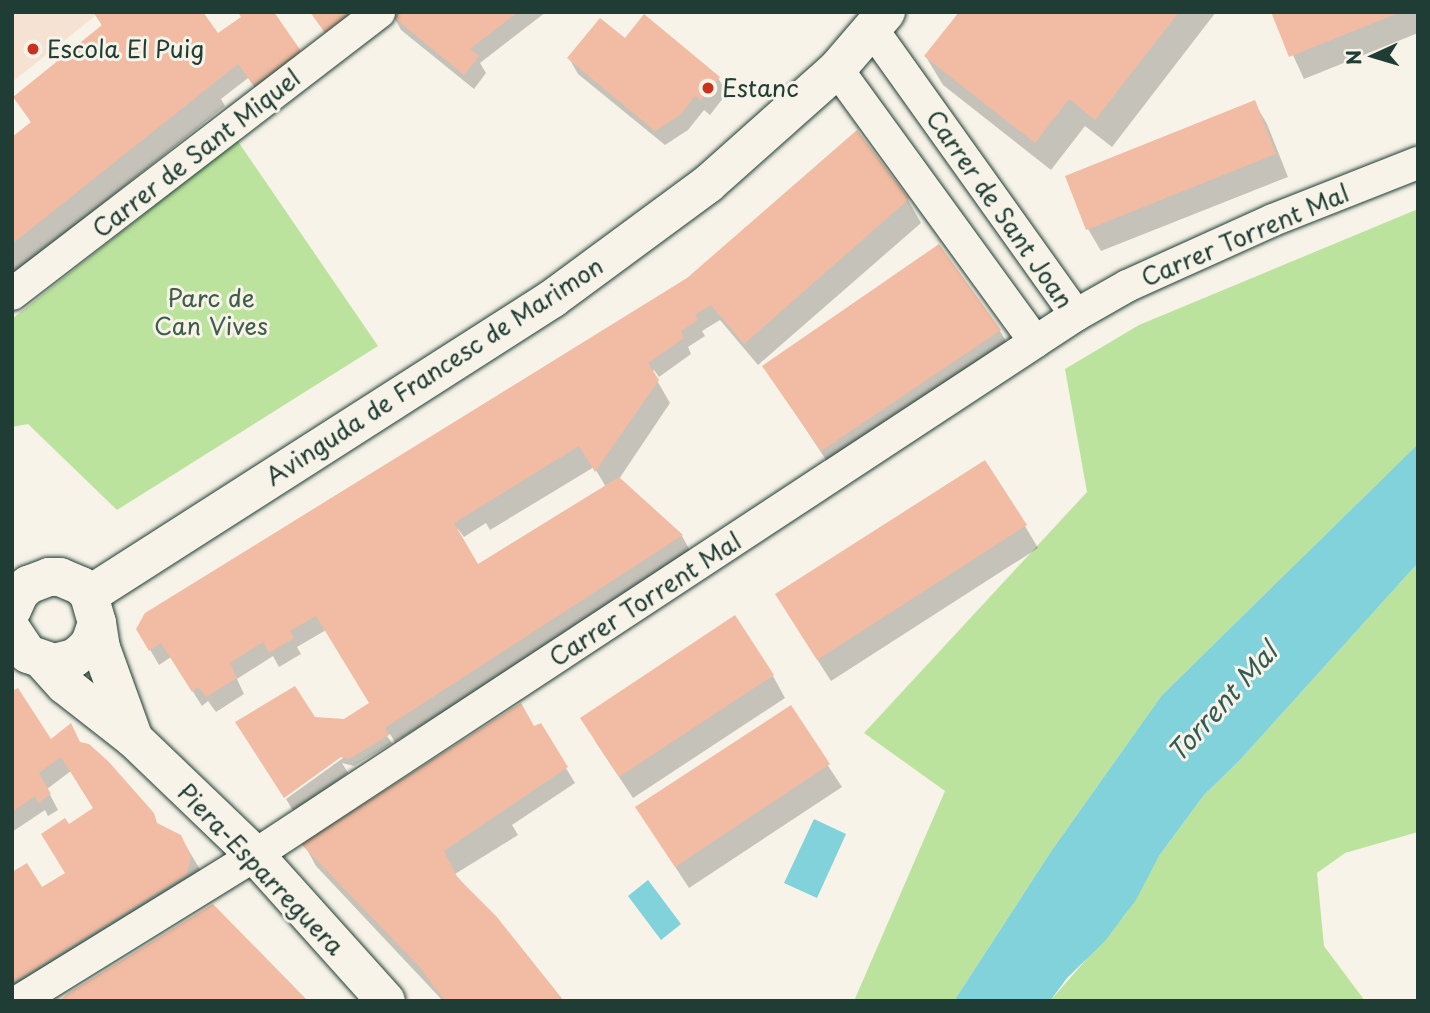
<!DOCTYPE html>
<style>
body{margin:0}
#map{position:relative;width:1430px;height:1013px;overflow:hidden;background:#f7f3e8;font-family:"Playpen Sans",sans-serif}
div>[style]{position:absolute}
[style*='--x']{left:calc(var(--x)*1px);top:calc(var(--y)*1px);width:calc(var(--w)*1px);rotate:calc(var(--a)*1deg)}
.built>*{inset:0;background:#f5e2d3}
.green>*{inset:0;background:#bce39e}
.water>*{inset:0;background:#81d2db}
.shadow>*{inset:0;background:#0003}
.building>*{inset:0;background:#f1bca3}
.roads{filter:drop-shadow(0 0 2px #1f3d34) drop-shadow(0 0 2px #1f3d34)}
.minor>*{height:32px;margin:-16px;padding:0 16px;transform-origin:16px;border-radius:16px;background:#f7f3e8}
.secondary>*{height:38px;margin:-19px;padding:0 19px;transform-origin:19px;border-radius:19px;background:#f7f3e8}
.dots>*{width:19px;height:19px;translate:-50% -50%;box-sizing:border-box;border:4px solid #f7f3e8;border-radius:50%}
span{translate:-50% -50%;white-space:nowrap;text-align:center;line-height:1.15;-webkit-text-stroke:6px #f7f3e8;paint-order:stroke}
.poi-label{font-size:24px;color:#1f3d34}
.left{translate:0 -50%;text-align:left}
.street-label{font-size:24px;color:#1f3d34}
.park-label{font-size:24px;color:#3e5e49}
.water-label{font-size:26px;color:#335b55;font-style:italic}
.frame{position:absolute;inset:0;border:14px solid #1f3d34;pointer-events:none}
.north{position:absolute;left:1339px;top:21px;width:70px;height:70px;-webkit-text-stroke:5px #f7f3e8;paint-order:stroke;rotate:266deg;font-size:19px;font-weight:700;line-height:28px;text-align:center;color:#1f3d34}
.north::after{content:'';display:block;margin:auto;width:24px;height:32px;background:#1f3d34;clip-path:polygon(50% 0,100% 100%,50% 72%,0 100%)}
</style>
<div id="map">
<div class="built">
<div style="clip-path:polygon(12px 12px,93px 12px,95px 16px,12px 82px)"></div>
</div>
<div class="green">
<div style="clip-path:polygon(237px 140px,378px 346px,117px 510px,28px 424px,12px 427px,12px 319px)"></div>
<div style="clip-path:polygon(1418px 209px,1418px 444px,1162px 695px,1052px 850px,954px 1001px,854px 1001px,945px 791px,864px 733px,1087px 492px,1065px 369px,1139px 325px)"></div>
<div style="clip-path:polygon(1418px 563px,1418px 832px,1345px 853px,1317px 873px,1324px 946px,1365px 1001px,1050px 1001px,1125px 915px,1159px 856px,1204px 795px,1240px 760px)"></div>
</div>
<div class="water">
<div style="clip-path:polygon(1418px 444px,1418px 563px,1240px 760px,1204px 795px,1159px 856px,1136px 900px,1105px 941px,1067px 978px,1050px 1001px,954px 1001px,1052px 850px,1162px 695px)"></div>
<div style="clip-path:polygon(814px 819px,846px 834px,817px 898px,784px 883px)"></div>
<div style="clip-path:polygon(648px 880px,681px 924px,661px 940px,628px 896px)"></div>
</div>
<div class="shadow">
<div style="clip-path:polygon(94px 12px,299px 52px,308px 67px,264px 100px,248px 78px,221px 99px,225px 106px,12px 276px,12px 139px,32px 124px,16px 97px,103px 27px)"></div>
<div style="clip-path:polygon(397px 12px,546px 12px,480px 63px,486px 73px,474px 89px,401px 30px,393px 15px)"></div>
<div style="clip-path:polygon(961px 12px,1216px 12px,1112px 147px,1085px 126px,1051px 170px,943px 85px,926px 57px)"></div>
<div style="clip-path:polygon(1273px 12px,1418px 12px,1418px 33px,1304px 79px)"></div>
<div style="clip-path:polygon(625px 40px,718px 78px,727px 93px,710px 115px,704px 110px,688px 130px,665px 145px,578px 74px,569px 58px)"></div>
<div style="clip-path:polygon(1254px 102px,1267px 124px,1288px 177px,1101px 251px,1088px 229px)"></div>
<div style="clip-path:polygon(evenodd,857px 133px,908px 200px,921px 223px,758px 365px,720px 320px,702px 331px,705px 336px,688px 347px,691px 354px,659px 377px,654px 370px,652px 372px,670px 403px,619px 479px,682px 536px,694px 558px,531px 655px,538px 668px,448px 727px,440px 714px,395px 742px,390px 734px,387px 736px,392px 743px,354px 766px,342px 763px,348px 773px,294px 812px,286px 799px,343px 758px,314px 719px,345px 721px,372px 704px,326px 630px,297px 647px,301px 654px,279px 667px,273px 656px,237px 679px,244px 694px,216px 712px,208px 701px,202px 706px,171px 657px,159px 665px,138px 629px,689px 279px,857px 133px,594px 467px,606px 487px,486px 581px,455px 531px,458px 529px,464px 537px,486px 523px,490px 530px,594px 467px)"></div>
<div style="clip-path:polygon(1000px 331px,1016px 359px,838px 478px,764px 366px)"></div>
<div style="clip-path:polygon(1025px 526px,1038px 548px,831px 681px,790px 617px)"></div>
<div style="clip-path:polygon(773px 676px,785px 698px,633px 798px,595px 741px)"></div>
<div style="clip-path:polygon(12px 693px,59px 757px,81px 744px,157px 825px,180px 836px,201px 871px,12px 1001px,12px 874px,41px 890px,67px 874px,68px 826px,95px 809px,71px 771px,47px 789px,58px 810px,48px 816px,45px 810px,12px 832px)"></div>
<div style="clip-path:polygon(790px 708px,842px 787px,689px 888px,651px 830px)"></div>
<div style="clip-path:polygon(540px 725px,575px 783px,512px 825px,518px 835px,455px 874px,562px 1001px,443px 1001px,316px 866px,304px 844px)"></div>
</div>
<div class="building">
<div style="clip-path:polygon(93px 12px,203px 12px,218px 33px,241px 17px,238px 12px,274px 12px,301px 51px,254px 86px,238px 64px,12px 244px,12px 137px,31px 122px,13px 97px,102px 25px)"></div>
<div style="clip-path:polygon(310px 12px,352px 12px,325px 33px)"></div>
<div style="clip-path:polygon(394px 12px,518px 12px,470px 49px,479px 56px,464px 75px,391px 15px)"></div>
<div style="clip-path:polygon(959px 12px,1179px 12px,1095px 120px,1069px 99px,1035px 143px,924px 56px)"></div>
<div style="clip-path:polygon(1271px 12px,1401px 12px,1289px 57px)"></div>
<div style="clip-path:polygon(644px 14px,720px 77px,701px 100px,695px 96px,680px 115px,655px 131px,567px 58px,600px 18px,625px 38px)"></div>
<div style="clip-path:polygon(1255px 100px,1276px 154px,1086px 230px,1065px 176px)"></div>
<div style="clip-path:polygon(857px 130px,909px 199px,744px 344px,711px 305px,695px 315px,698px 320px,681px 331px,684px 338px,648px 363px,659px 380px,595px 472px,579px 446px,454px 523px,478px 564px,619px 477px,683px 535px,385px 728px,389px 735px,349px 759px,341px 757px,284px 798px,235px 722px,295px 686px,315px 717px,344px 719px,369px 703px,316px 616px,290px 631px,294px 638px,269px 653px,263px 642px,230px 663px,237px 678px,206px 697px,198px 687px,192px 692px,161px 643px,149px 651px,136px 629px,145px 613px,687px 278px)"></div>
<div style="clip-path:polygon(939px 244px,1001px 330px,821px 451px,762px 366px)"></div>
<div style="clip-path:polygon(985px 460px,1027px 525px,817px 660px,775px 594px)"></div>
<div style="clip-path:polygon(735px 615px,774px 675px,619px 777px,580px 718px)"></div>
<div style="clip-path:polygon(18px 688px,51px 739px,71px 723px,80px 742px,89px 744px,108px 761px,154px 813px,157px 823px,181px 835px,191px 856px,187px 874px,12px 983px,12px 872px,27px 863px,42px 887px,65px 873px,41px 834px,65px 818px,69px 824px,93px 808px,61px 757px,39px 773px,51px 794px,38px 803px,35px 796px,12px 812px,12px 691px)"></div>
<div style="clip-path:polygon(521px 703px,534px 726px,541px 723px,568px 767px,444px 851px,457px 877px,496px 916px,564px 1001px,445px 1001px,418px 965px,301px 844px)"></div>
<div style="clip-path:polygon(791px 705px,830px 764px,675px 867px,635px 807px)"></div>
<div style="clip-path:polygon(213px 904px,308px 1001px,59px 1001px,67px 994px)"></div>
</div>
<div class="roads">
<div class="minor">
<div style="--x:837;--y:69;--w:337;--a:54"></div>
<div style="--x:1035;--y:342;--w:49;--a:-33.4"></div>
<div style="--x:1076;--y:315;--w:351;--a:-125.5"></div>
<div style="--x:12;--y:294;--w:463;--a:-37.5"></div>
<div style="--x:1076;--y:315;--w:59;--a:-29.6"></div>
<div style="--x:1127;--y:286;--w:160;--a:-24.3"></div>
<div style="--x:1273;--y:220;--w:156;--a:-21.5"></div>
<div style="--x:19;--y:1001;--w:278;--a:-31.7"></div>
<div style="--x:255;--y:855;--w:934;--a:-33.33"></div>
</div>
<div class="secondary">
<div style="--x:89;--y:595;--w:550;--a:-32.59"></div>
<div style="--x:552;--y:299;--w:194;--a:-36.4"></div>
<div style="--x:708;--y:184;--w:173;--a:-41.7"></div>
<div style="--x:837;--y:69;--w:75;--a:-49.3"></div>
<div style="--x:12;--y:610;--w:17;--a:-66"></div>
<div style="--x:19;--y:594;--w:13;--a:-45"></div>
<div style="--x:28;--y:585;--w:22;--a:-21"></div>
<div style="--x:49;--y:577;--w:11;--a:0"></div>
<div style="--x:60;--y:577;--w:23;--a:23"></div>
<div style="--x:81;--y:586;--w:12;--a:48"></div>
<div style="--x:89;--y:595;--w:29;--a:74"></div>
<div style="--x:97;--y:623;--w:21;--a:109"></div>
<div style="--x:90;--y:643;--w:11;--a:131"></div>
<div style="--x:83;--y:651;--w:11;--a:142"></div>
<div style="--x:74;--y:658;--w:21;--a:166"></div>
<div style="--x:54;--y:663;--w:28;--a:-161"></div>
<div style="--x:28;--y:654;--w:29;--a:-124"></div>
<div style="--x:97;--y:623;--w:25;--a:81"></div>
<div style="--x:101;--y:648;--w:97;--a:70.1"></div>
<div style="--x:44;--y:662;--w:31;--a:48"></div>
<div style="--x:65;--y:685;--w:88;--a:38"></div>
<div style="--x:134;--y:739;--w:168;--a:43.8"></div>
<div style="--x:255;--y:855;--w:196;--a:48.1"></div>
</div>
</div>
<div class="dots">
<div style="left:33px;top:49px;background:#c8321e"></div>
<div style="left:708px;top:88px;background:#c8321e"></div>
</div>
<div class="poi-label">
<span class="left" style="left:47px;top:49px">Escola El Puig</span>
<span class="left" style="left:722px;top:88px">Estanc</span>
</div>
<div class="street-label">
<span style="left:196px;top:153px;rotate:-38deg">Carrer de Sant Miquel</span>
<span style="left:1000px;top:209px;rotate:55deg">Carrer de Sant Joan</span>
<span style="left:1245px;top:235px;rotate:-23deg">Carrer Torrent Mal</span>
<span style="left:434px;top:371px;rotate:-33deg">Avinguda de Francesc de Marimon</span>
<span style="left:645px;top:599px;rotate:-33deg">Carrer Torrent Mal</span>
<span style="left:261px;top:869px;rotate:46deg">Piera-Esparreguera</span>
</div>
<div class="park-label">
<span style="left:211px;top:312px">Parc de<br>Can Vives</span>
</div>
<div class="water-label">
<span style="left:1222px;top:702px;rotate:-48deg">Torrent Mal</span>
</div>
<div class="frame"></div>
<div class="north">N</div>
</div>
